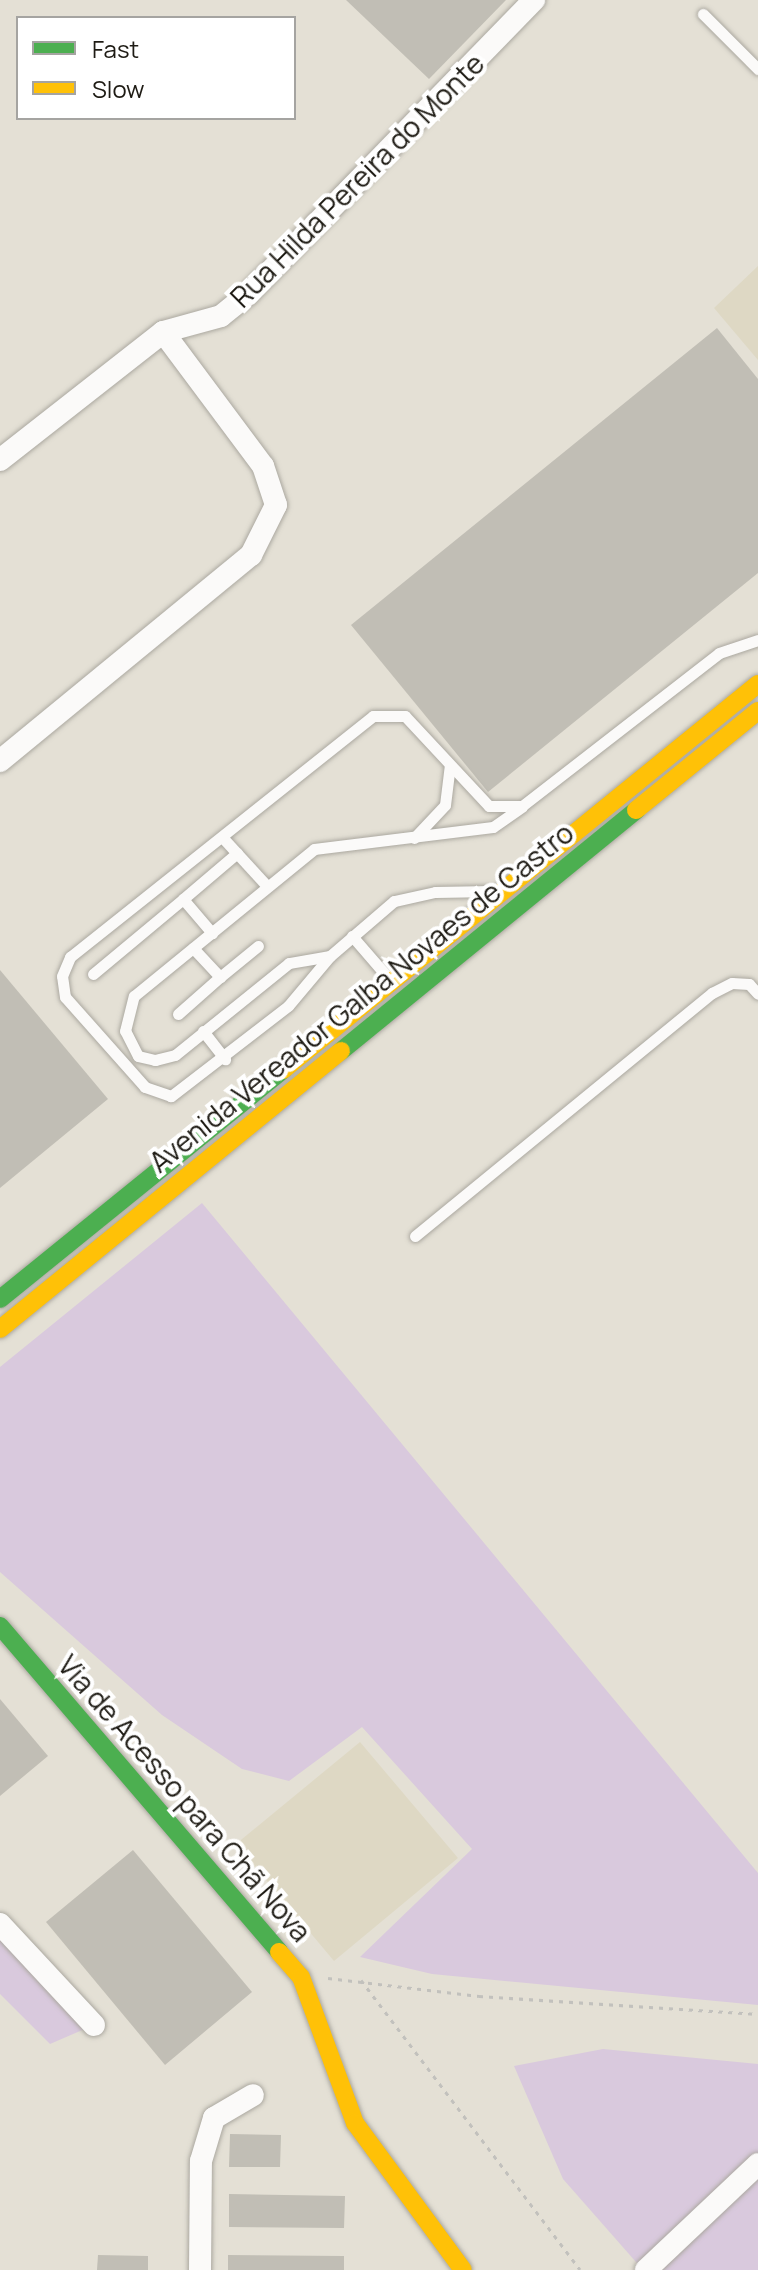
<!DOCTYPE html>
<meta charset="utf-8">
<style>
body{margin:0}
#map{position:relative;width:758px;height:2270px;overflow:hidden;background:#e4e0d5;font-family:Manrope,sans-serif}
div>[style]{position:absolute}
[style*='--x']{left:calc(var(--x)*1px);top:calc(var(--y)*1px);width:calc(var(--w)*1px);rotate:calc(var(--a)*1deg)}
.built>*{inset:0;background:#ded8c4}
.green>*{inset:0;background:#d9c9dd}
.building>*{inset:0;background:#c1beb5}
.path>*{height:3px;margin-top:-1.5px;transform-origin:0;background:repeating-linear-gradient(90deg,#c2c1bd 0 4px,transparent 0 10px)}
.roads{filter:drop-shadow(0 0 2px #aba8a0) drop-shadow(0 0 2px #aba8a0)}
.lane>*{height:11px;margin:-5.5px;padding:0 5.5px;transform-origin:5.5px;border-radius:5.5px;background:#fbfaf9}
.street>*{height:22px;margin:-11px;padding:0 11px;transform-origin:11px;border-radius:11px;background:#fbfaf9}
.fast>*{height:18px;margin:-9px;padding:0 9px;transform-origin:9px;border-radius:9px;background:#4caf50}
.slow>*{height:18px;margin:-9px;padding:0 9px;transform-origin:9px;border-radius:9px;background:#ffc107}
span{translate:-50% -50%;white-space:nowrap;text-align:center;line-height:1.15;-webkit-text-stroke:8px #fff;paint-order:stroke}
.street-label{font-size:28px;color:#1e1b14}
.legend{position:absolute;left:16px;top:16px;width:280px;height:104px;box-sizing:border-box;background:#fff;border:2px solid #a5a4a1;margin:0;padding:10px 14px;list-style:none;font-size:24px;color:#1e1b14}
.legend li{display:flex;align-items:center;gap:16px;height:40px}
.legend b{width:40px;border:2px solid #a5a4a1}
</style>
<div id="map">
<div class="built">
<div style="clip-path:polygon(758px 266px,758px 360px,714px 308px)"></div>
<div style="clip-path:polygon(360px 1742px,458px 1858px,334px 1961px,236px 1844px)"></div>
</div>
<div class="green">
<div style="clip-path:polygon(202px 1203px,758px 1873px,758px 2005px,432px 1974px,360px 1957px,472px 1849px,362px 1727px,289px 1781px,242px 1769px,162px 1715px,0 1572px,0 1367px)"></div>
<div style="clip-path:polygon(0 1930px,87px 2028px,50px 2044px,0 1994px)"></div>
<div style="clip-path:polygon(603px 2049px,758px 2064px,758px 2270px,643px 2270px,563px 2179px,514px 2066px)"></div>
</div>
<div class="building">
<div style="clip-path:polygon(346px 0,506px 0,429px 79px)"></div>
<div style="clip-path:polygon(717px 328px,758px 379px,758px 573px,488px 792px,351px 625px)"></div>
<div style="clip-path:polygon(0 970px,108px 1099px,0 1188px)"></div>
<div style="clip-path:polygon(0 1699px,48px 1756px,0 1796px)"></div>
<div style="clip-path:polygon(133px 1850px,252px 1992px,165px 2065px,46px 1922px)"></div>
<div style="clip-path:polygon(230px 2134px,281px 2135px,280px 2167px,229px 2167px)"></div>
<div style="clip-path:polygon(229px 2194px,345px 2196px,344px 2228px,229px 2227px)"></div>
<div style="clip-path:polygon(98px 2255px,148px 2256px,148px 2270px,97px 2270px)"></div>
<div style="clip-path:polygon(228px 2255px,344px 2256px,344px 2270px,228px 2270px)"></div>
</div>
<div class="path">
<div style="--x:328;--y:1978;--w:152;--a:6.8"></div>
<div style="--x:479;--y:1996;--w:280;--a:3.7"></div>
<div style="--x:361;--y:1980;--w:363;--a:52.9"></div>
</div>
<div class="roads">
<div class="lane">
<div style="--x:703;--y:14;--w:78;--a:45"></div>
<div style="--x:223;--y:838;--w:65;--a:47.5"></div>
<div style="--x:414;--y:838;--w:45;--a:-46.8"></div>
<div style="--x:445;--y:805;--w:38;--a:-83"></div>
<div style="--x:492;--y:891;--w:57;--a:179"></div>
<div style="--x:435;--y:892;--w:42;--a:167.6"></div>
<div style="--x:394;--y:901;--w:84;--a:139.3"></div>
<div style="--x:330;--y:956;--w:65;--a:130"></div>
<div style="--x:288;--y:1006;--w:148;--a:142.4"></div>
<div style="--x:171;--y:1096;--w:28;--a:-161"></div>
<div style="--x:145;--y:1087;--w:120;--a:-131.6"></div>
<div style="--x:65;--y:997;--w:21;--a:-98"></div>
<div style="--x:62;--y:976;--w:21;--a:-67"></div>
<div style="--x:70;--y:957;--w:387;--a:-38.5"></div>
<div style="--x:373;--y:716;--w:32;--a:0"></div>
<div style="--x:405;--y:716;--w:123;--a:47"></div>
<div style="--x:489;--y:806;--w:33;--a:0"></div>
<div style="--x:522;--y:806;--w:249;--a:-37.8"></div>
<div style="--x:719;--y:653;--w:41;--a:-18.4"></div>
<div style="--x:183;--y:899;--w:71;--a:-40.4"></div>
<div style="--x:352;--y:936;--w:60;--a:49.1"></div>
<div style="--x:193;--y:948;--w:40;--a:47"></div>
<div style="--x:220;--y:977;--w:49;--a:-39.2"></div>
<div style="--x:330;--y:956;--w:42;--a:170.3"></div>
<div style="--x:289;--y:963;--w:146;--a:141.1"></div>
<div style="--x:175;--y:1055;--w:21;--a:166"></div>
<div style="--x:155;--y:1060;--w:17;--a:-167"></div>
<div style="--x:138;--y:1056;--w:28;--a:-117"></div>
<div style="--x:125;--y:1031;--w:36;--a:-76"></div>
<div style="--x:134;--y:996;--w:232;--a:-39.2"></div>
<div style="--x:314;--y:849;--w:180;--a:-7"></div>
<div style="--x:493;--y:827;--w:35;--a:-35"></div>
<div style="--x:93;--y:974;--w:117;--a:-39.8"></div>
<div style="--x:183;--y:899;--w:45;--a:49.5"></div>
<div style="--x:178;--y:1014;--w:56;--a:-41.4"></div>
<div style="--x:203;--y:1031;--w:36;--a:52"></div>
<div style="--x:415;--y:1236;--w:384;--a:-39.3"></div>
<div style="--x:712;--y:993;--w:22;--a:-27"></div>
<div style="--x:732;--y:983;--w:17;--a:3"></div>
<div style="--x:749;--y:984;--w:13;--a:48"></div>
</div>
<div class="street">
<div style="--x:0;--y:460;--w:207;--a:-38.1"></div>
<div style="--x:163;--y:332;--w:60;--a:-15.4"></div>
<div style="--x:221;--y:316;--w:36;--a:-39"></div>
<div style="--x:249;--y:293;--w:409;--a:-45.8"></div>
<div style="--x:0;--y:761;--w:325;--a:-39.4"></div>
<div style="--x:251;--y:555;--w:56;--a:-63.4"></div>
<div style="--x:276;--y:505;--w:41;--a:-108.4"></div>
<div style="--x:263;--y:466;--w:167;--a:-126.7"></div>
<div style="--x:0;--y:1924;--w:138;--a:47.1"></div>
<div style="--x:200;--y:2270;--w:109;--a:-89.5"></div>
<div style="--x:201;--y:2161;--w:45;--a:-73.2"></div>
<div style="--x:214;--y:2118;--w:45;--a:-30.5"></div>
<div style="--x:646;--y:2270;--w:154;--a:-43.4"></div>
</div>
<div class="fast">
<div style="--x:341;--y:1051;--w:381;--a:-39.2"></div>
<div style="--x:0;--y:1299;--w:364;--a:-39"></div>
<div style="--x:0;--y:1626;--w:429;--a:49.4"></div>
</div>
<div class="slow">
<div style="--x:636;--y:810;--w:157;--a:-39.1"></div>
<div style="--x:283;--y:1070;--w:612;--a:-39.1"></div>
<div style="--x:0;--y:1329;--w:440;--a:-39.2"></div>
<div style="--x:279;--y:1952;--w:33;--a:49"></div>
<div style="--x:301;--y:1977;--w:156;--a:69.7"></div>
<div style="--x:355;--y:2123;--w:182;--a:53.7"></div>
</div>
</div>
<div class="street-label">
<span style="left:357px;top:180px;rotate:-45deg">Rua Hilda Pereira do Monte</span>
<span style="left:361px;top:997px;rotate:-39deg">Avenida Vereador Galba Novaes de Castro</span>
<span style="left:185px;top:1798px;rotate:49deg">Via de Acesso para Chã Nova</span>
</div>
<ul class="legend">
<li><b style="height:10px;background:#4caf50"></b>Fast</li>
<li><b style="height:10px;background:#ffc107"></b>Slow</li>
</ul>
</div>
